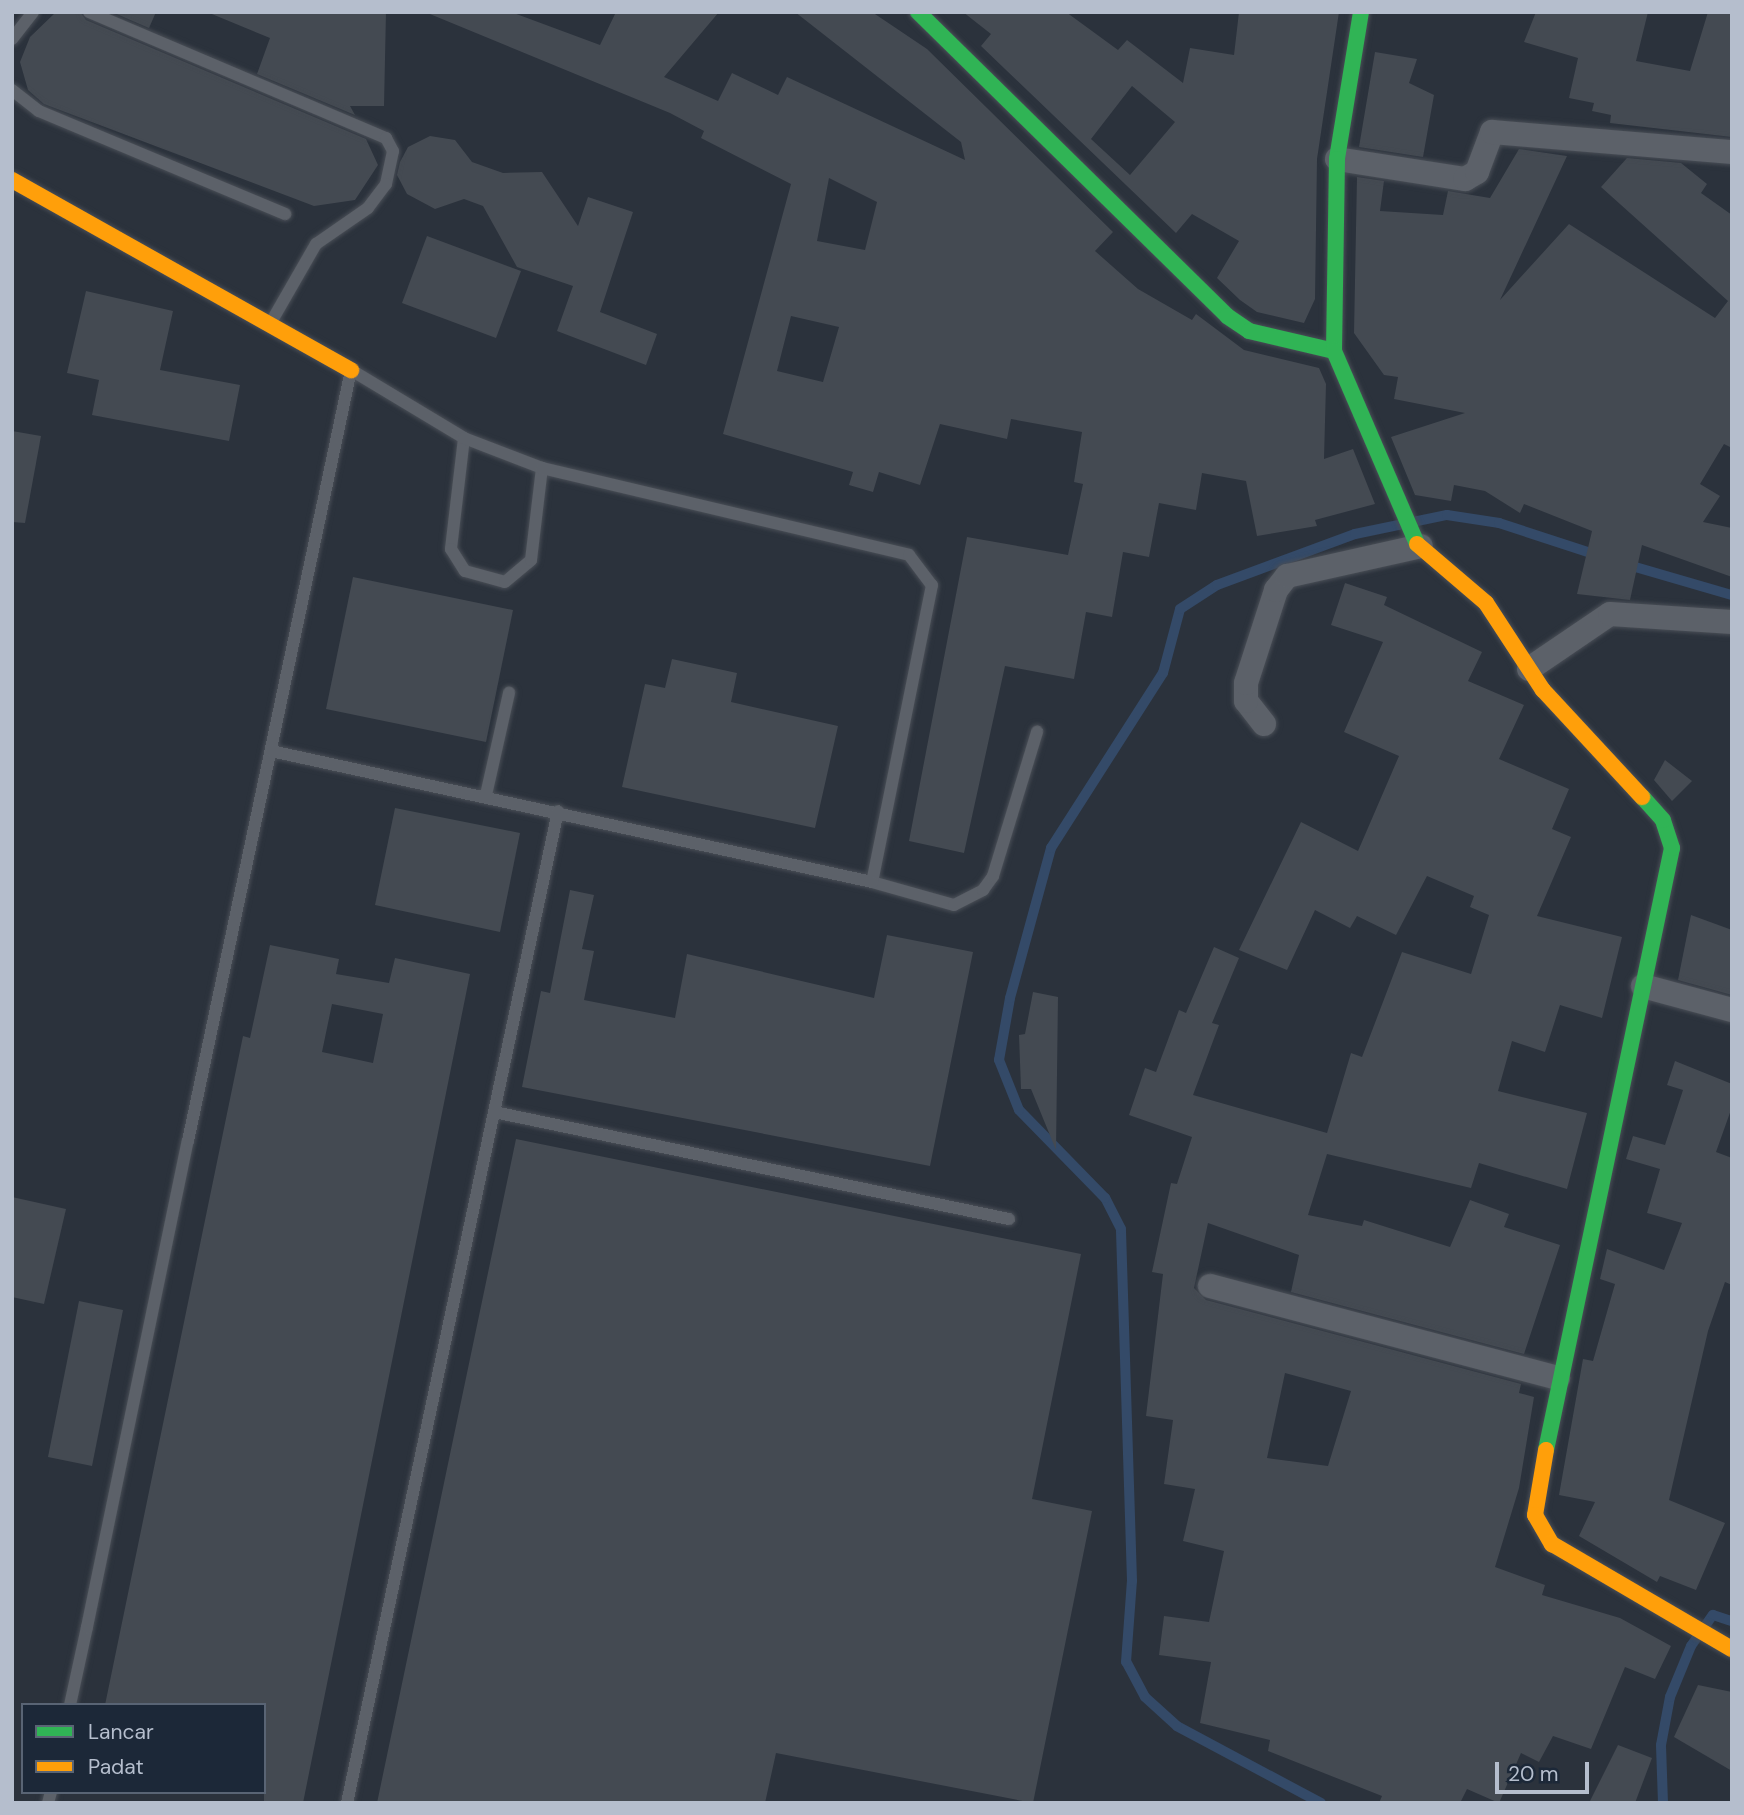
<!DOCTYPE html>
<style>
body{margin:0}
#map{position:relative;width:1744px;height:1815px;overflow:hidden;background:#2b323c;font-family:"DM Sans",sans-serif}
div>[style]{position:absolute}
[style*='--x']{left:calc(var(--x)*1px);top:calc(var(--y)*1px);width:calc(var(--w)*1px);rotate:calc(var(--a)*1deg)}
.stream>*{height:10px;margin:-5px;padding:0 5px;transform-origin:5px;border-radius:5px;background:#344a68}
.building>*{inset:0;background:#444a52}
.roads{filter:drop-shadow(0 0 2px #494e56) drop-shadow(0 0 2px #494e56)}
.lane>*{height:12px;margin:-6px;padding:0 6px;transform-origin:6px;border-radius:6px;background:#5c6169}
.street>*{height:24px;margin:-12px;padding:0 12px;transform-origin:12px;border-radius:12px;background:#5c6169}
.fast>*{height:16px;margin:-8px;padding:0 8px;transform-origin:8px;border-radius:8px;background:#30b455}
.slow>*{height:16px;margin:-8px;padding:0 8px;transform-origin:8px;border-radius:8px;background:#ff9f0a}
span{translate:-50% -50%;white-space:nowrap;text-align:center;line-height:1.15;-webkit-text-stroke:5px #1c2838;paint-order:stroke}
.frame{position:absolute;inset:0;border:14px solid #b5becd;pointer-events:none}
.legend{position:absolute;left:21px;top:1703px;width:245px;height:91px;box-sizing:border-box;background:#1c2838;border:2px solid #596474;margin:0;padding:9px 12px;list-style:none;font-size:21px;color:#b5becd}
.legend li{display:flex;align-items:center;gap:14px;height:35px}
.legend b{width:35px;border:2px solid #596474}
.scale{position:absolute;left:1495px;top:1762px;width:94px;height:32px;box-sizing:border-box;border:4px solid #b5becd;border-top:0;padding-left:9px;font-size:21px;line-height:24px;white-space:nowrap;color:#b5becd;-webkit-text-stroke:5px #1c2838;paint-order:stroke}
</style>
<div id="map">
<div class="stream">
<div style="--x:1625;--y:564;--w:111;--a:16.2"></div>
<div style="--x:1321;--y:1803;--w:163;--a:-151.9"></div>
<div style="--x:1177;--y:1726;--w:43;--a:-137.8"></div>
<div style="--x:1145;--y:1697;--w:40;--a:-118"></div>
<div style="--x:1126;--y:1662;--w:81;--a:-85.8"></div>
<div style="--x:1132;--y:1581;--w:352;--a:-91.8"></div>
<div style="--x:1121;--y:1229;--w:35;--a:-117"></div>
<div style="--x:1105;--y:1198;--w:123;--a:-134.3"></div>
<div style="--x:1019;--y:1110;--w:54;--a:-111.8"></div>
<div style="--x:999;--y:1060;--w:63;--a:-79.9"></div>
<div style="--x:1010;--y:998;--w:156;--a:-74.7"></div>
<div style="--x:1051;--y:848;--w:208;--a:-57.4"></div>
<div style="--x:1163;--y:673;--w:66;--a:-75.1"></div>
<div style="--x:1180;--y:609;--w:44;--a:-33"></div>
<div style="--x:1217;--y:585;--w:147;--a:-20.3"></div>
<div style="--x:1355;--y:534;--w:94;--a:-11.7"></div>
<div style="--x:1447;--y:515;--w:53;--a:8.7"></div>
<div style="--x:1499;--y:523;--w:103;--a:18.1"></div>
<div style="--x:1663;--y:1803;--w:58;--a:-92"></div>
<div style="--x:1661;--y:1745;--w:49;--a:-79.4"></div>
<div style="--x:1670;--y:1697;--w:55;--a:-67.6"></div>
<div style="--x:1691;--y:1646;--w:38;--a:-55"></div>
<div style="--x:1713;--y:1615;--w:20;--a:18"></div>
</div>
<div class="building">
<div style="clip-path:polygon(56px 12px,80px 12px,86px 20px,366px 139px,378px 165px,355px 200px,314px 206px,44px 104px,28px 90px,20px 62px,30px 37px)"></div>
<div style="clip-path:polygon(112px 12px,156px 12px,149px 28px)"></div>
<div style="clip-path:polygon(207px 12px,386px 12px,384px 106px,350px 106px,355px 115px,257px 74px,270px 38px)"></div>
<div style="clip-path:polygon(evenodd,425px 12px,511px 12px,600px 45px,616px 12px,719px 12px,664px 77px,718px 101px,732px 73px,778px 95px,787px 77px,965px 160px,961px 142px,795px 12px,872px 12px,927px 49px,1113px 232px,1095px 251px,1138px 289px,1192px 320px,1196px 314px,1244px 350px,1319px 368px,1326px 384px,1324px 459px,1353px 449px,1375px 504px,1315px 520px,1317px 526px,1257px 536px,1246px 481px,1202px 473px,1196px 510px,1159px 503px,1149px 557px,1123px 552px,1112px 617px,1086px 612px,1074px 679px,1005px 666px,964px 853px,909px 841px,967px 537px,1068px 555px,1083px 484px,1074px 482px,1082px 432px,1011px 419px,1007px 439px,940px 424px,920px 485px,879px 472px,873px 492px,849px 485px,853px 472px,723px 434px,791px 184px,701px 138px,704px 131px,670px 113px,425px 12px,829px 178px,877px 202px,865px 250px,817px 241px,829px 178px,425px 12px,791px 316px,839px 327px,823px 382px,777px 371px,791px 316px)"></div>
<div style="clip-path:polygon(evenodd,963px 12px,1066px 12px,1118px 50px,1127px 40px,1183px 83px,1190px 48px,1234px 55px,1239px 12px,1339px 12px,1317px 159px,1315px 299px,1304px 323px,1257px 312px,1240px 300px,1217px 278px,1239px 241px,1192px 214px,1176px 233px,981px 46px,991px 34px,963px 12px,1132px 86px,1175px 122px,1130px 175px,1091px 139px,1132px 86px)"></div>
<div style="clip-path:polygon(1536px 12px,1648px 12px,1636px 61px,1690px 71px,1708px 12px,1732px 12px,1732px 137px,1610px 123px,1611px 115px,1592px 111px,1594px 103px,1569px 98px,1578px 58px,1524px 42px)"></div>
<div style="clip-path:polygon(1375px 52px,1417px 59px,1409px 83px,1434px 95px,1423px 157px,1359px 147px)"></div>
<div style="clip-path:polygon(430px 136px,455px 140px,472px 162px,503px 173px,542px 172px,578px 226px,588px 197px,633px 212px,600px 312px,657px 334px,646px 365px,557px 331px,573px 286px,517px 267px,483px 206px,464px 199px,435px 209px,407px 194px,397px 175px,400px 162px,408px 147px)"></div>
<div style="clip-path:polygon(1519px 149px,1567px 156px,1500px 300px,1569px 224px,1715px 318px,1728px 301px,1601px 187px,1627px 158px,1681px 163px,1707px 184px,1701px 193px,1732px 215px,1732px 448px,1724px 444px,1700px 484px,1720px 496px,1703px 522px,1732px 528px,1732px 577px,1642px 545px,1630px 600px,1577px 594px,1592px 531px,1524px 504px,1520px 513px,1485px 491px,1454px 485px,1451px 501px,1415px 495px,1391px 437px,1465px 413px,1394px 399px,1398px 377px,1384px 375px,1354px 333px,1357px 177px,1384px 181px,1380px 211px,1443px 215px,1448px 191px,1490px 198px)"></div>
<div style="clip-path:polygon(427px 236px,521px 271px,496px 338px,402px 303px)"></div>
<div style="clip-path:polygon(86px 291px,173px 311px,160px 370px,240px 385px,229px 441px,92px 415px,99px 380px,67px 373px)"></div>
<div style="clip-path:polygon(12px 431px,41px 436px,25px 523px,12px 522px)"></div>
<div style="clip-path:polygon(353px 577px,513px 610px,486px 742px,326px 709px)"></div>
<div style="clip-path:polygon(evenodd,1345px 583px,1387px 597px,1384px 605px,1482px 652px,1468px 681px,1524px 705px,1499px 759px,1569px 789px,1552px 829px,1571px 837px,1537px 916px,1622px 937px,1602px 1018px,1560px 1005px,1545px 1052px,1512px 1041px,1498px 1091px,1587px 1113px,1567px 1189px,1479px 1163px,1471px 1188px,1327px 1154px,1308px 1215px,1362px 1226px,1364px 1220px,1450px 1247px,1470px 1200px,1509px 1214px,1504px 1227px,1560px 1245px,1524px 1354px,1291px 1292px,1299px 1255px,1208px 1223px,1194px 1288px,1206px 1300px,1521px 1384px,1519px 1393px,1534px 1397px,1519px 1488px,1495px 1567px,1545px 1585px,1542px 1595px,1620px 1618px,1671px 1646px,1655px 1679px,1625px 1667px,1591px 1749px,1553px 1736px,1539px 1762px,1521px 1753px,1499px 1803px,1467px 1789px,1460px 1803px,1379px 1803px,1382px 1796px,1268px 1751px,1270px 1740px,1200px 1723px,1211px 1662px,1159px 1655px,1164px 1616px,1209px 1622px,1224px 1551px,1183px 1541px,1195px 1489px,1164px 1484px,1173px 1420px,1146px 1416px,1163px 1274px,1152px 1272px,1171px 1183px,1177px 1184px,1192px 1137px,1129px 1115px,1145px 1068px,1156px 1072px,1179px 1010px,1186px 1013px,1214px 947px,1239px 958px,1212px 1023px,1219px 1025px,1193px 1095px,1327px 1133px,1351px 1053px,1362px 1057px,1402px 952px,1471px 974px,1489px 915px,1470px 907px,1474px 896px,1427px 876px,1396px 935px,1357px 916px,1350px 928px,1315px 910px,1287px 970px,1239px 950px,1301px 822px,1358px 851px,1399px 756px,1344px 732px,1383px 642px,1331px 625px,1345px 583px,1285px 1373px,1351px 1391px,1328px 1466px,1267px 1458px,1285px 1373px)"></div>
<div style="clip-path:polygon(672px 659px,737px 673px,731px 702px,838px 726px,815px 828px,622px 787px,645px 684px,665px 688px)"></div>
<div style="clip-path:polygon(1665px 760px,1692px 781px,1672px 801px,1654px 780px)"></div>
<div style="clip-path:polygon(395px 808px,520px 833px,500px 932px,375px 905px)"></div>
<div style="clip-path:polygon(570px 890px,594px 895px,582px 949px,594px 951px,584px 1000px,675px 1018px,687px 954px,874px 998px,887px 935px,973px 952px,930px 1166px,522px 1087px,541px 991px,550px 993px)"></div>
<div style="clip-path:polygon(1691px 915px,1732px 930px,1732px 995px,1678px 980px)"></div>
<div style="clip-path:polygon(evenodd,270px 945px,339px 959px,336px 974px,389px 983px,395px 958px,470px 974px,303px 1803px,264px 1803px,264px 1705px,105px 1705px,243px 1036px,250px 1038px,270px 945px,332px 1004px,383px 1014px,373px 1063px,322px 1052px,332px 1004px)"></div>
<div style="clip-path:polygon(1033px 992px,1058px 997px,1056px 1150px,1031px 1089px,1021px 1089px,1019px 1035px,1025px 1034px)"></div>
<div style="clip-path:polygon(1675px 1061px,1732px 1084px,1732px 1107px,1716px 1152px,1732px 1158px,1732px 1285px,1725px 1282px,1708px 1331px,1669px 1500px,1725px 1523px,1696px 1590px,1660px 1576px,1657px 1582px,1579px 1536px,1595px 1502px,1559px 1495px,1583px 1359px,1593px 1361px,1615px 1284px,1600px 1279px,1607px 1249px,1664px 1270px,1682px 1223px,1647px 1213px,1660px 1169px,1626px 1159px,1633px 1136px,1665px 1145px,1683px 1090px,1667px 1085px)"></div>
<div style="clip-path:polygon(516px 1139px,1081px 1254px,1032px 1499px,1092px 1511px,1033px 1803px,776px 1753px,765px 1803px,377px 1803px)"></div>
<div style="clip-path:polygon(12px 1197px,66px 1209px,44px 1304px,12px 1297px)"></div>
<div style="clip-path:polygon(79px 1301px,123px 1310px,92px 1466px,48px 1457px)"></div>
<div style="clip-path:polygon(1698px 1685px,1732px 1692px,1732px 1771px,1674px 1737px)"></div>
<div style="clip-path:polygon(1618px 1745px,1652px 1758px,1635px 1803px,1589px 1803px)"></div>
</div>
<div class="roads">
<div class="lane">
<div style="--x:89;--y:12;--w:323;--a:23"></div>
<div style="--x:386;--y:138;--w:15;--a:62"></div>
<div style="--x:393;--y:151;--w:34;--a:102"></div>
<div style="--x:386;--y:184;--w:30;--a:127"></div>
<div style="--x:368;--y:208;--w:63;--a:145.3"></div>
<div style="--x:316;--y:244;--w:92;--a:119.9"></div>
<div style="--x:12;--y:39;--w:34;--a:-52"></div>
<div style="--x:12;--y:90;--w:34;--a:38"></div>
<div style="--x:39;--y:111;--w:267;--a:22.7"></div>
<div style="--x:464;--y:438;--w:112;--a:96.7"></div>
<div style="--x:451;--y:549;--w:26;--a:58"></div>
<div style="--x:465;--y:571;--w:41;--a:15.4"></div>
<div style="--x:505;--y:582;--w:34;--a:-40"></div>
<div style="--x:531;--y:560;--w:93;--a:-83.2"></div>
<div style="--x:486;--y:795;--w:105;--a:-77.3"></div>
<div style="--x:872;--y:882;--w:85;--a:15.7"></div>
<div style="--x:954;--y:905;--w:33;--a:-27"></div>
<div style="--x:983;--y:890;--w:17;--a:-54"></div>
<div style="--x:993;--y:876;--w:151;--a:-73"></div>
<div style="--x:494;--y:1112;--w:526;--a:11.74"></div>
<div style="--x:70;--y:1705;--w:80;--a:-77.7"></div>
<div style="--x:87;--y:1627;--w:496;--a:-78.3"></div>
<div style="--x:188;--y:1141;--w:788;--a:-78.06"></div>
<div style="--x:351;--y:370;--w:132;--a:31"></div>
<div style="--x:464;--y:438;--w:84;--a:21"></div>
<div style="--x:542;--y:468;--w:377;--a:13.3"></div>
<div style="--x:909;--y:555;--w:38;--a:53"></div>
<div style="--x:932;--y:585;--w:303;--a:101.4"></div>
<div style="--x:872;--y:882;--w:615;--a:-167.7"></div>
<div style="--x:48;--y:1803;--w:11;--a:-75"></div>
<div style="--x:347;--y:1803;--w:1014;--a:-77.99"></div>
</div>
<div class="street">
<div style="--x:1337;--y:159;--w:130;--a:8.9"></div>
<div style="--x:1465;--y:179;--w:14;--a:-30"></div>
<div style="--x:1477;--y:172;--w:43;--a:-69.4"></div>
<div style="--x:1492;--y:132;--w:241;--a:4.8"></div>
<div style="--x:1529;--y:669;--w:98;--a:-34.2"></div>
<div style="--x:1610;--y:614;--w:122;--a:3.8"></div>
<div style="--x:1264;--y:724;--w:29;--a:-128"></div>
<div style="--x:1246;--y:701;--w:18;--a:-90"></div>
<div style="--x:1246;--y:683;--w:98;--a:-72.1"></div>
<div style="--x:1276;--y:590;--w:18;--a:-52"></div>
<div style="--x:1287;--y:576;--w:137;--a:-12.6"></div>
<div style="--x:1643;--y:986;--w:92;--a:15.1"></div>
<div style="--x:1210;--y:1286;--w:360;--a:14.8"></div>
</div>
<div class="fast">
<div style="--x:918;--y:12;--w:433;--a:44.5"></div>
<div style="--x:1227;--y:316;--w:27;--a:34"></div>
<div style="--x:1249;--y:331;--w:87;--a:13.2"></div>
<div style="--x:1361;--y:12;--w:149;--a:99.3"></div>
<div style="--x:1337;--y:159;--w:192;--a:90.9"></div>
<div style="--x:1334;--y:351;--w:210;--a:66.7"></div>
<div style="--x:1546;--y:1450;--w:615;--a:-78.18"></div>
<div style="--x:1672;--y:848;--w:29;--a:-108"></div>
<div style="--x:1663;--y:820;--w:31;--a:-132"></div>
</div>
<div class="slow">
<div style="--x:12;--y:180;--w:389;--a:29.3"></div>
<div style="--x:1417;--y:544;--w:91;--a:40.5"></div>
<div style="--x:1486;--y:603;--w:104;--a:56.8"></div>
<div style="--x:1543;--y:690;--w:146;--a:47.2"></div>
<div style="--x:1546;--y:1450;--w:66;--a:99.6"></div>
<div style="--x:1535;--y:1515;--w:34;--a:60"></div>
<div style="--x:1552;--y:1544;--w:208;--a:30.3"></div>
</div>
</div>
<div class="frame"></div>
<ul class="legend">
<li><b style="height:9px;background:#30b455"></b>Lancar</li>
<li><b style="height:9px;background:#ff9f0a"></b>Padat</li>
</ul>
<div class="scale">20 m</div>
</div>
